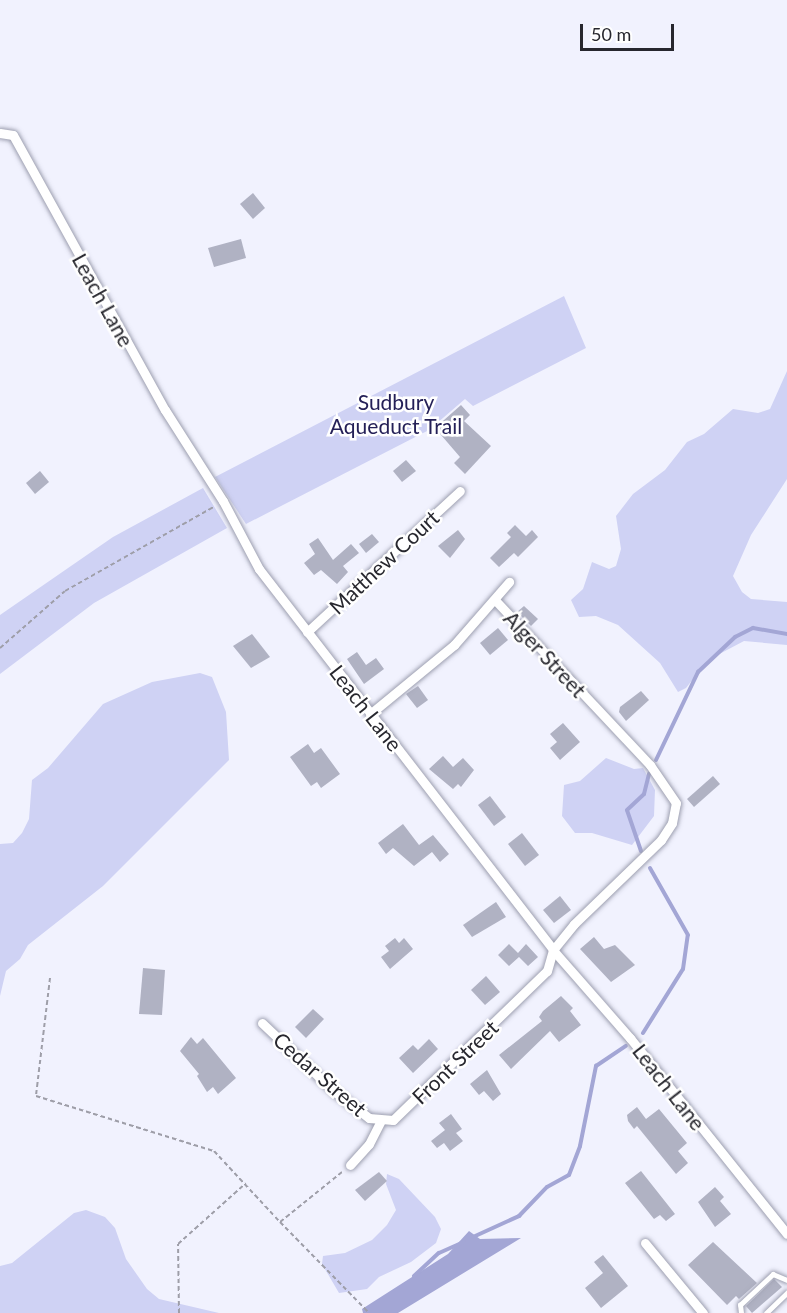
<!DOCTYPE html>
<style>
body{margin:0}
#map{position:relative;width:787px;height:1313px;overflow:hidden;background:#f1f2fe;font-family:Lato,sans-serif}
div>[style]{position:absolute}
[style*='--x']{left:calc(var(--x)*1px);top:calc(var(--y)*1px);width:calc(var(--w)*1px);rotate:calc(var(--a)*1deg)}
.green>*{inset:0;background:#cfd2f4}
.water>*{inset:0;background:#a3a6d5}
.stream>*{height:4px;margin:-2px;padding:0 2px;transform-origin:2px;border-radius:2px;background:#a3a6d5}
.building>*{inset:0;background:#b0b2c3}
.path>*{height:2px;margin-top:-1px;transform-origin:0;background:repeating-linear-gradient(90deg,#9e9ea8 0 4.5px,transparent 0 7.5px)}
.roads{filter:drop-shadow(0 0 2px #9d9fb0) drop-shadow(0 0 2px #9d9fb0)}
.service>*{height:4.5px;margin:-2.25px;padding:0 2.25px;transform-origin:2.25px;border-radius:2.25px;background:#fff}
.minor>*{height:9px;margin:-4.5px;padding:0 4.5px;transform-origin:4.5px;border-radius:4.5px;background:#fff}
span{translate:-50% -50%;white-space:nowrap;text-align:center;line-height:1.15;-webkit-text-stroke:5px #fff;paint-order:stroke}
.street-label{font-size:21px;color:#27272e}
.park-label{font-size:21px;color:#242057}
.scale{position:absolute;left:580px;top:24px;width:94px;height:27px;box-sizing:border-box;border:3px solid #27272e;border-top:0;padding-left:8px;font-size:18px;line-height:21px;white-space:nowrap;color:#27272e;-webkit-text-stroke:4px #fff;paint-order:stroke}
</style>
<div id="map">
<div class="green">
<div style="clip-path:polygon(564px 296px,586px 348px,473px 406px,465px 399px,429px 430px,246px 524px,215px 477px)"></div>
<div style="clip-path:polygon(787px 371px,787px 479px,751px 535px,733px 576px,742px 592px,751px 599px,787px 602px,787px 645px,744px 641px,708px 660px,686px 688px,678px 692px,660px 663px,618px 625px,596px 616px,579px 617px,571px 600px,583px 589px,592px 562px,609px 569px,616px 566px,621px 549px,616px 516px,633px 494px,665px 470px,687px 442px,704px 434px,733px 409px,758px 413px,770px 409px)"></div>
<div style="clip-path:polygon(203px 488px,227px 528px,94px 603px,0 674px,0 615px,113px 537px)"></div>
<div style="clip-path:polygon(200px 673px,212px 677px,226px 712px,229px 760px,103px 886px,28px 945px,20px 959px,6px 971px,0 996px,0 844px,13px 843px,22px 833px,29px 819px,32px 780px,48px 768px,103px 704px,152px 682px)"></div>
<div style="clip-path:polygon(606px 758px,634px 769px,643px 768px,655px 790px,654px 816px,632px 845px,592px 833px,575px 833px,562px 816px,564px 785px,580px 781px)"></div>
<div style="clip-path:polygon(387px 1174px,399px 1179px,435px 1217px,441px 1229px,436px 1243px,411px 1262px,379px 1277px,367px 1289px,339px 1293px,322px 1264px,323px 1256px,345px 1253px,372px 1240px,387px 1225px,396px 1210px,386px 1184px)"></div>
<div style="clip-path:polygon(86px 1210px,105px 1217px,115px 1228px,126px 1259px,147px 1289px,159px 1299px,219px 1313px,0 1313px,0 1266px,12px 1263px,74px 1213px)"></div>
</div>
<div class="water">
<div style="clip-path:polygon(469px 1231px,480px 1239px,521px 1238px,398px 1313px,363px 1313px,362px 1309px,448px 1254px)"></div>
</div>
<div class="stream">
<div style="--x:656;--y:760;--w:98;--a:-64.5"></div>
<div style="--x:698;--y:672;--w:51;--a:-43.4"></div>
<div style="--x:735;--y:637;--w:20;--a:-27"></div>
<div style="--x:753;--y:628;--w:35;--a:10"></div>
<div style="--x:641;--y:851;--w:43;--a:-108.9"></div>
<div style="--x:627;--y:810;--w:23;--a:-43"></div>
<div style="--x:644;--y:794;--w:21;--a:-76"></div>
<div style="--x:643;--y:1033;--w:75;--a:-58"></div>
<div style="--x:683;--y:969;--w:34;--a:-82"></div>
<div style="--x:688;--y:935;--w:77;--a:-119.6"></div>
<div style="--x:473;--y:1237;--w:51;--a:-24.5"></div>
<div style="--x:519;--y:1216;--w:40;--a:-46"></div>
<div style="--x:547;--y:1187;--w:25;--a:-29"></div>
<div style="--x:569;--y:1175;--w:31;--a:-69"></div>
<div style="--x:580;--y:1146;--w:82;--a:-78.7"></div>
<div style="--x:596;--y:1066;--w:36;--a:-34"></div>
<div style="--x:414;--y:1276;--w:34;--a:-43"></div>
<div style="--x:439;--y:1253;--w:27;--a:-24"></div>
</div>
<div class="building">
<div style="clip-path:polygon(253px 193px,265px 208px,253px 219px,240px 204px)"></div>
<div style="clip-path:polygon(241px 239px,246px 258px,214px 267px,208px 248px)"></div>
<div style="clip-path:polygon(461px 405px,470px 415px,464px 421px,491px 446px,465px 474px,454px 463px,460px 457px,435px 428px)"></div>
<div style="clip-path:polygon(406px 460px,416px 471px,402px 482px,393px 471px)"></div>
<div style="clip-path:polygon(40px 471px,49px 482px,35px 494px,26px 483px)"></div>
<div style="clip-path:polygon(515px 525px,526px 536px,532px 530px,538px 537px,518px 557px,514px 553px,499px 567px,490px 558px,511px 537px,507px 533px)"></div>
<div style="clip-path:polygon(458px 530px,465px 539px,450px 558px,438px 546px)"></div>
<div style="clip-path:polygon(372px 534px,379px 542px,366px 553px,359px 544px)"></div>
<div style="clip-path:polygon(318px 538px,333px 560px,351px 544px,359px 553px,343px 566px,348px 572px,337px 584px,321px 570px,314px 575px,304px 563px,315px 554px,309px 544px)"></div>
<div style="clip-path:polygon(524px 606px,538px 619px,531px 626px,517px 612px)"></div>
<div style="clip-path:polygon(498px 628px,508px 640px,490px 655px,480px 643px)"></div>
<div style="clip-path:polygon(252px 634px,270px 657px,251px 668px,233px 646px)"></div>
<div style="clip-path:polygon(357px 652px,366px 665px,376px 658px,384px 669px,364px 684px,347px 659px)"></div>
<div style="clip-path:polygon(418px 686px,428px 700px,417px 708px,406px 694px)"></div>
<div style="clip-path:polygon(641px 691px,649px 700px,626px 721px,619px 712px,620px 707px)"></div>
<div style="clip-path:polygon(563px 723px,580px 742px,560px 760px,550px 748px,557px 742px,550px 734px)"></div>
<div style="clip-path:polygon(308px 744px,314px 753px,321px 748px,340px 774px,321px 788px,317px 782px,311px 786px,290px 757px)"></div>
<div style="clip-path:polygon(443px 756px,453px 767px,463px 758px,474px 770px,461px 787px,458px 784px,453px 789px,429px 769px)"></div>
<div style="clip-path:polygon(713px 776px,720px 784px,694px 807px,687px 799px)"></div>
<div style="clip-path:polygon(490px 796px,506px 817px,494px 826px,478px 805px)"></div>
<div style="clip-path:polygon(403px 824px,419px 845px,433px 835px,449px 854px,440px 862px,432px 852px,414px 866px,393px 848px,386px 854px,378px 843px)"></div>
<div style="clip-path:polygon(522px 833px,539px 855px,525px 866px,508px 844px)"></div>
<div style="clip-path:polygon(560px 896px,571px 910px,554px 923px,543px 910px)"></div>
<div style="clip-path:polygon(496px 902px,506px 917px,472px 937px,463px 925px)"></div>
<div style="clip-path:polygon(594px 937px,604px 949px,615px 945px,635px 965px,611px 982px,580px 949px)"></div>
<div style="clip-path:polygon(395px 938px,399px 943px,404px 938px,413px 949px,390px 969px,381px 957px,389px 951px,385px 946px)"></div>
<div style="clip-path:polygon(509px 944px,518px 953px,526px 944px,538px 957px,528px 966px,519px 957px,509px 966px,498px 955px)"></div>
<div style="clip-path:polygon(143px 968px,165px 970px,162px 1015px,139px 1014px)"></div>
<div style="clip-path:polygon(486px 976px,500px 992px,485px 1005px,471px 990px)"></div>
<div style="clip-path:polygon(561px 996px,573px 1008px,570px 1011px,581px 1025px,559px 1042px,550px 1031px,511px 1069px,499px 1055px,542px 1021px,539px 1017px,543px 1011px)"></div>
<div style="clip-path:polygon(313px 1009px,324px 1019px,306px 1038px,295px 1027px)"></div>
<div style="clip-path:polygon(191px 1037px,197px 1044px,203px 1038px,236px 1078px,218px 1094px,213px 1087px,207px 1092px,197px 1076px,199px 1074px,180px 1051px)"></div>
<div style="clip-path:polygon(429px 1039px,438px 1049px,413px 1073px,399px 1058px,413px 1045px,418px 1050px)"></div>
<div style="clip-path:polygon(487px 1070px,501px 1094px,493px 1101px,484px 1091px,479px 1095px,470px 1084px)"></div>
<div style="clip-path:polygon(637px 1107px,646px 1119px,659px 1109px,687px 1143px,678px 1151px,688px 1163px,676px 1174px,637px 1126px,634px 1129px,628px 1121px,627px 1115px)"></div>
<div style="clip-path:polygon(451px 1114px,462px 1129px,456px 1133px,463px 1141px,450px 1151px,444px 1143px,437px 1148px,431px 1141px,445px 1130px,439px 1123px)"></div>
<div style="clip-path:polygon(641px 1171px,675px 1214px,666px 1221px,660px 1215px,654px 1219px,625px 1183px)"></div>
<div style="clip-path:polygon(379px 1172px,387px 1181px,365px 1201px,355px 1190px)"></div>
<div style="clip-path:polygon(715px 1187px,724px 1197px,720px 1201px,731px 1214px,715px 1227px,698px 1202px)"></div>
<div style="clip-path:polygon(713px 1242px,757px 1283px,739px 1299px,736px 1296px,727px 1305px,688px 1265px)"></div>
<div style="clip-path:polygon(603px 1255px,628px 1286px,601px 1308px,585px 1288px,603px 1273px,594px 1262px)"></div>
<div style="clip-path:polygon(774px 1279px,782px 1287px,752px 1313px,746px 1306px)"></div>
</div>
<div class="path">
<div style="--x:0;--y:648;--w:86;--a:-41.2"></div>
<div style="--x:65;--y:591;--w:172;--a:-29.5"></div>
<div style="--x:50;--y:978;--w:119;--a:96.8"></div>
<div style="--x:36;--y:1096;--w:186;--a:17.2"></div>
<div style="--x:214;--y:1151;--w:97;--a:47.1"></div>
<div style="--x:342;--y:1172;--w:80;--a:141.1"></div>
<div style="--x:280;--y:1222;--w:127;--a:45.6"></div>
<div style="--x:179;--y:1313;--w:69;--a:-90.8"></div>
<div style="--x:178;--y:1244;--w:91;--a:-41.9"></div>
</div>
<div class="roads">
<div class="service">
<div style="--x:741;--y:1313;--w:8;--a:-97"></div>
<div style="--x:740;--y:1305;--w:45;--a:-43.2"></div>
<div style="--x:773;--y:1274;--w:15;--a:23"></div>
<div style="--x:766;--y:1313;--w:29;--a:-44"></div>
</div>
<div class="minor">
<div style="--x:0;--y:133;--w:13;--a:9"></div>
<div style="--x:13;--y:135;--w:314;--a:61.1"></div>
<div style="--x:165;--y:410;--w:108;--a:57.5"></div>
<div style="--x:223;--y:501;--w:77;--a:62.1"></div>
<div style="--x:259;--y:569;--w:481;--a:52.3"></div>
<div style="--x:553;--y:950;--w:117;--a:48.8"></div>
<div style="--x:630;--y:1038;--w:251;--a:51.3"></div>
<div style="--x:307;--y:632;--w:208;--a:-42.7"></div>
<div style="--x:370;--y:714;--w:109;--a:-39.4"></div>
<div style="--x:454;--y:645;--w:84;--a:-48.9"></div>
<div style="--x:262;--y:1023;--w:100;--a:43.4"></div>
<div style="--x:335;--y:1092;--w:43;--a:37.4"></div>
<div style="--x:369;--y:1118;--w:24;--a:5"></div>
<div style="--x:393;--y:1120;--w:214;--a:-44.1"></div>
<div style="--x:547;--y:971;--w:22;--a:-74"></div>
<div style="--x:553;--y:950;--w:33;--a:-51"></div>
<div style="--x:574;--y:924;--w:121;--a:-44"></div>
<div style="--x:661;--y:840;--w:20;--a:-57"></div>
<div style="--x:672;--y:823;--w:20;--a:-79"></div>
<div style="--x:676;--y:803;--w:46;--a:-124.4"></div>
<div style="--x:650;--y:765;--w:226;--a:-133.2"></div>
<div style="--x:350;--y:1165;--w:28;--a:-48"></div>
<div style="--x:369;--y:1144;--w:25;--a:-63"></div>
<div style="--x:645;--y:1243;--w:91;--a:50.4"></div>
</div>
</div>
<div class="street-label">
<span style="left:103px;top:300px;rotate:61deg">Leach Lane</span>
<span style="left:384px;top:562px;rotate:-43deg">Matthew Court</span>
<span style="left:545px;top:654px;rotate:47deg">Alger Street</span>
<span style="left:366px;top:708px;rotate:52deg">Leach Lane</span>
<span style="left:455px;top:1062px;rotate:-44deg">Front Street</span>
<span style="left:320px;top:1074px;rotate:41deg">Cedar Street</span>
<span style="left:669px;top:1087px;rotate:52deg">Leach Lane</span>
</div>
<div class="park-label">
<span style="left:396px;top:414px">Sudbury<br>Aqueduct Trail</span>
</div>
<div class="scale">50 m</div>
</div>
